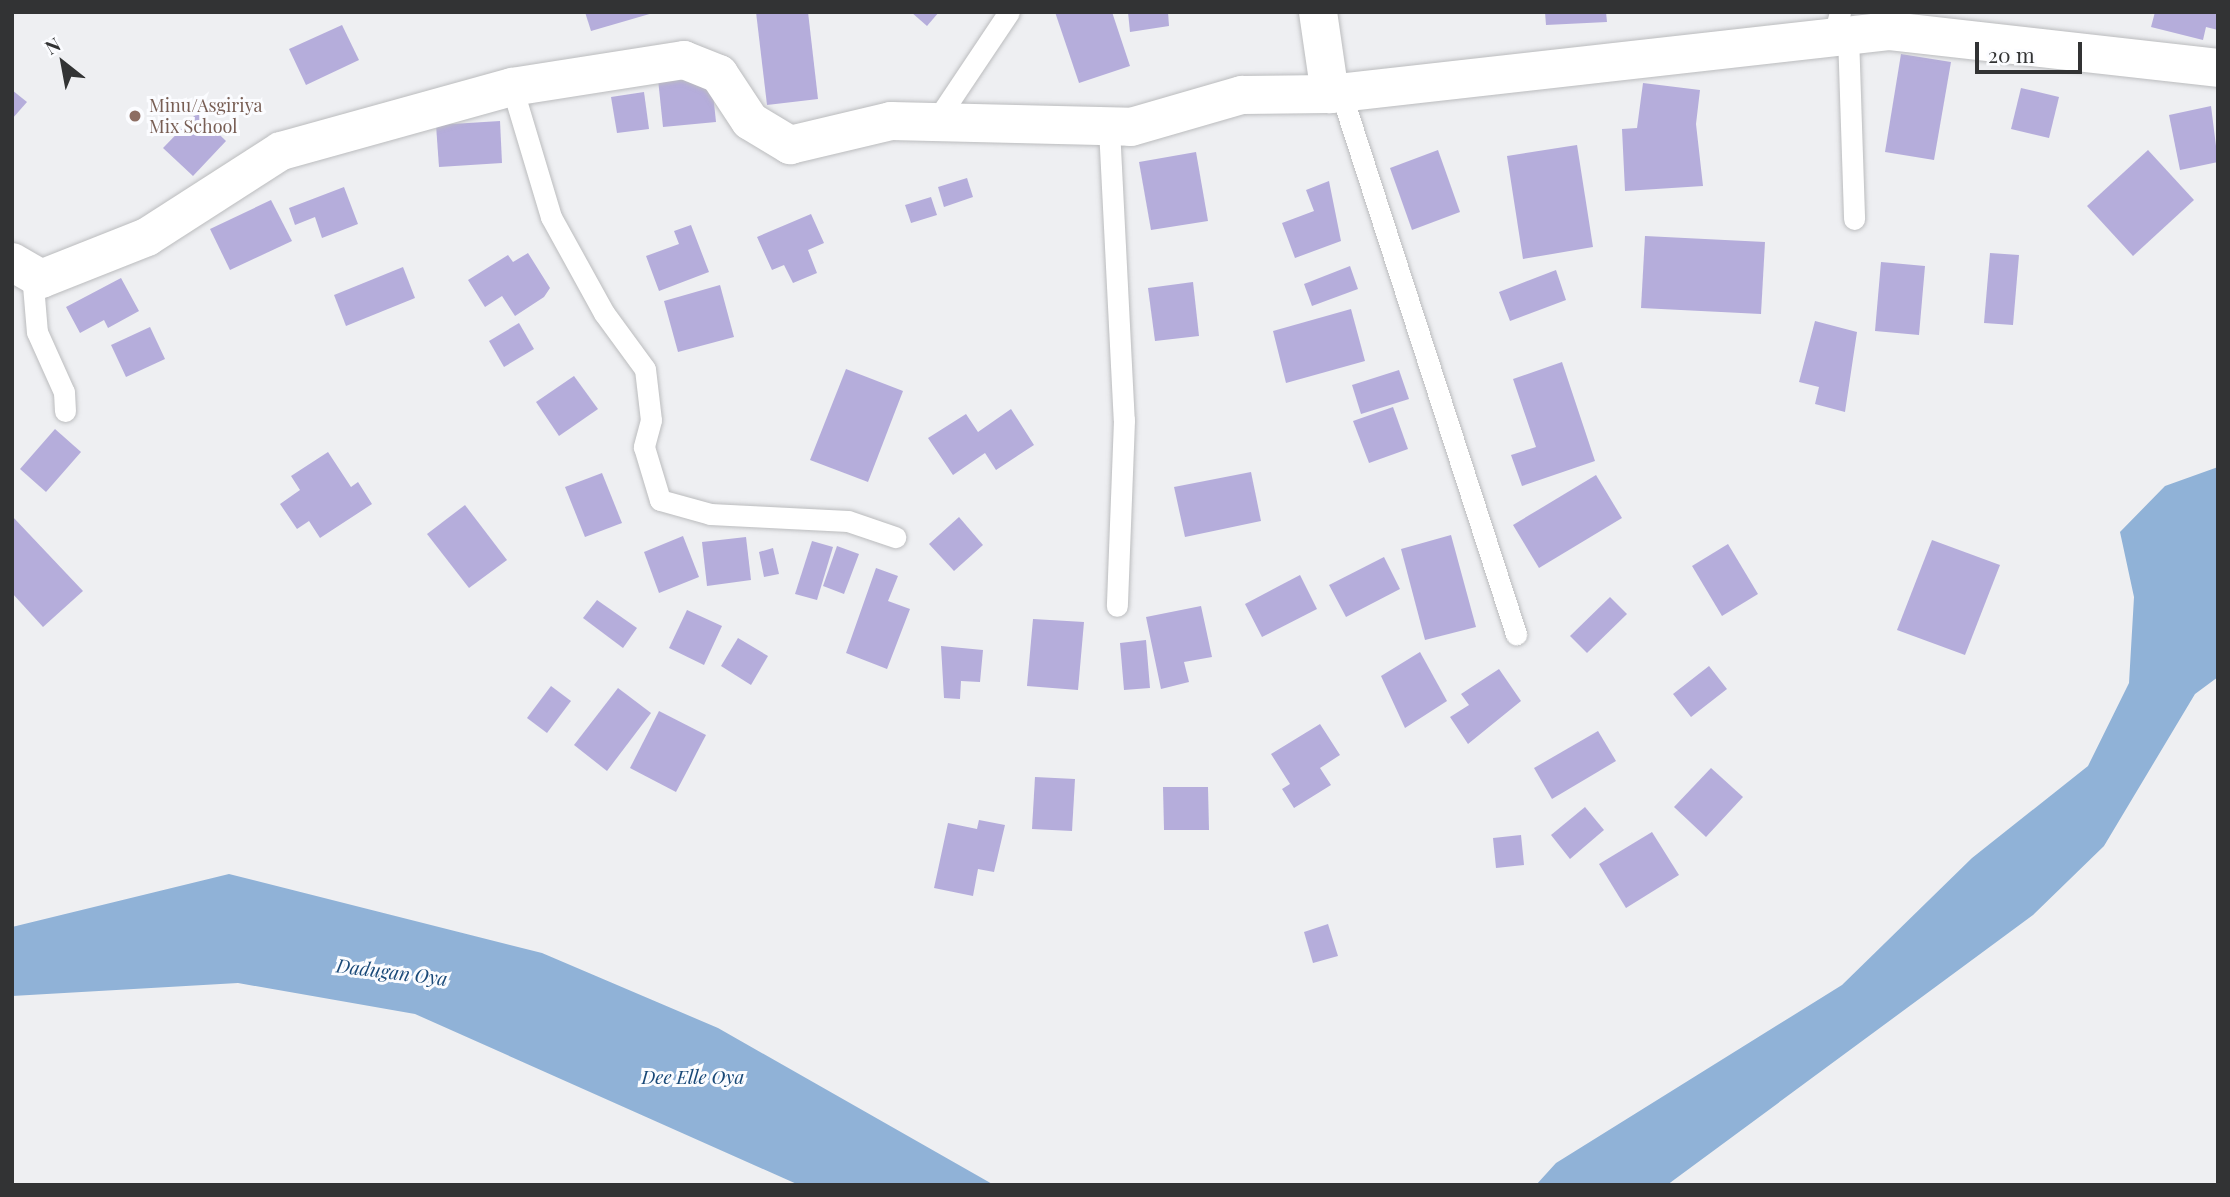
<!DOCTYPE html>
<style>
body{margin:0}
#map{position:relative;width:2230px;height:1197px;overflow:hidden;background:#eeeff2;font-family:"Playfair Display",serif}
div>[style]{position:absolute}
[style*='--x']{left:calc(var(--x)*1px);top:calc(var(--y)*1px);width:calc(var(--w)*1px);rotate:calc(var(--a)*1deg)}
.water>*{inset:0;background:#90b2d7}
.building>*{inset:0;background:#b5addb}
.roads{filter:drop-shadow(0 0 2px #bbbcbe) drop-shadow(0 0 2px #bbbcbe)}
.lane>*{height:21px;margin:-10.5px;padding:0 10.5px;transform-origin:10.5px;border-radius:10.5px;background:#fff}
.street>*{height:38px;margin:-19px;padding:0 19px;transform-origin:19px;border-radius:19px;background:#fff}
.dots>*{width:19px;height:19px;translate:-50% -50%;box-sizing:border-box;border:4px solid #fbfcff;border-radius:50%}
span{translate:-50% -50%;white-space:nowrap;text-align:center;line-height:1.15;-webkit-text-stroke:6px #fbfcff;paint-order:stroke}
.education-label{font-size:18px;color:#785e54}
.left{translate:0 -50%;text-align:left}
.water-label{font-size:19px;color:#194978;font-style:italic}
.frame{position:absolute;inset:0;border:14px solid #323334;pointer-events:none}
.north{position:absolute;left:28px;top:28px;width:70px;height:70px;-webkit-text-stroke:5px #fbfcff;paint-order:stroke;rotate:329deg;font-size:19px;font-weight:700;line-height:28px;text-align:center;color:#323334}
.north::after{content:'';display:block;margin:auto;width:24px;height:32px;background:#323334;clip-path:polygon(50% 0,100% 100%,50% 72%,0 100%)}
.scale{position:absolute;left:1975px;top:42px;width:107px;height:32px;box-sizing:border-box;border:4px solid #323334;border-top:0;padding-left:9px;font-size:21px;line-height:24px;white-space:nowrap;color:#323334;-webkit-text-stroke:5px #fbfcff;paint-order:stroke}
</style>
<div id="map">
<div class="water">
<div style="clip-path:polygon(2218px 467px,2218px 677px,2195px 694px,2104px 846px,2033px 915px,1667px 1185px,1536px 1185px,1556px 1163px,1842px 985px,1972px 858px,2088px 766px,2129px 683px,2134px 597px,2120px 532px,2165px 486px)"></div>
<div style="clip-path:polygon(229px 874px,542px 953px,718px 1028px,994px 1185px,799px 1185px,415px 1014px,238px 983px,12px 996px,12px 927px)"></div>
</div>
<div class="building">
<div style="clip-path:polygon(585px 12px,653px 12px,653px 13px,591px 31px)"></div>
<div style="clip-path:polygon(756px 12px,808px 12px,818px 99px,767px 105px)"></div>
<div style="clip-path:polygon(911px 12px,939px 12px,927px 26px)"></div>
<div style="clip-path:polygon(1055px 12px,1112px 12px,1130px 66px,1079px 83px)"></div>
<div style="clip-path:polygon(1128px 12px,1168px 12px,1169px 26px,1130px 32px)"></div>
<div style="clip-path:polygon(1545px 12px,1606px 12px,1607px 22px,1546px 25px)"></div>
<div style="clip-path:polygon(2155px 12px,2218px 12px,2218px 30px,2206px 27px,2203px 40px,2151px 27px)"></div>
<div style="clip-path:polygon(342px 25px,359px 60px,306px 85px,289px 49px)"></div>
<div style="clip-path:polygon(1901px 54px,1951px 62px,1934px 160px,1885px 152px)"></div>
<div style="clip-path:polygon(711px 74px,716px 122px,663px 127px,658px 79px)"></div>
<div style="clip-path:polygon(1643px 83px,1700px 90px,1696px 124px,1703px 186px,1625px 191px,1622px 129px,1637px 128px)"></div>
<div style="clip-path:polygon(2021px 88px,2059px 97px,2049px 138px,2011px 129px)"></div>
<div style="clip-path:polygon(12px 90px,27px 102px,12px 119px)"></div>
<div style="clip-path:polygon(644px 92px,649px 129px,617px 133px,611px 97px)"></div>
<div style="clip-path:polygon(2211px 106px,2218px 162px,2180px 170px,2169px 115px)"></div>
<div style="clip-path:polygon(197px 113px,226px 141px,193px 176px,163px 148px)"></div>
<div style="clip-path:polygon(500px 121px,502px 163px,439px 167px,436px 125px)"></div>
<div style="clip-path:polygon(1577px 145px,1593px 247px,1523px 259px,1507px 156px)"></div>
<div style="clip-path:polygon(1438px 150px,1460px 212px,1412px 230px,1390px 168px)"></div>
<div style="clip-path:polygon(2148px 150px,2194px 200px,2133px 256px,2087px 206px)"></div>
<div style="clip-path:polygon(1196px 152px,1208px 221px,1151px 230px,1139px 162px)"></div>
<div style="clip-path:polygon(967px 178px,973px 197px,944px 207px,938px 187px)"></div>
<div style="clip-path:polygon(1329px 181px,1341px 241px,1295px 258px,1282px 223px,1314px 211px,1306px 190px)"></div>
<div style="clip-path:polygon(344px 187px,358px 224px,322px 238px,315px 217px,295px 225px,289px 208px)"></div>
<div style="clip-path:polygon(931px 197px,937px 215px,911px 223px,905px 205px)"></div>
<div style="clip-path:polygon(271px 200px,292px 241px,230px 270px,210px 229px)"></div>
<div style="clip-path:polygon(811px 214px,824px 243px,808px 250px,817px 273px,793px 283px,784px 265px,772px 270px,757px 237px)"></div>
<div style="clip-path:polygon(691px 225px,709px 272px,659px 291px,646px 256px,679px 244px,674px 231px)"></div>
<div style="clip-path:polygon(1645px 236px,1765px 242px,1761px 314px,1641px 308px)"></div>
<div style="clip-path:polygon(528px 253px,550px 288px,544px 297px,515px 316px,502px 296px,485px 307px,468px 280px,508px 255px,513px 262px)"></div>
<div style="clip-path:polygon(1990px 253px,2019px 255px,2013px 325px,1984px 323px)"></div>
<div style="clip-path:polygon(1881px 262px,1925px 266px,1919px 335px,1875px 331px)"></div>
<div style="clip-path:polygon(1350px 266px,1358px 289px,1312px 306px,1304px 284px)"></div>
<div style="clip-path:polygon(403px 267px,415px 298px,346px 326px,334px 295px)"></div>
<div style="clip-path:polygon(1556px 270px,1566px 300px,1510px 321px,1499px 292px)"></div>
<div style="clip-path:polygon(121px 278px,139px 311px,108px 328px,104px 320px,80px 333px,66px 307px)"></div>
<div style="clip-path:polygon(1193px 282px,1199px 336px,1155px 341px,1148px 288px)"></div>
<div style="clip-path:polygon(720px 285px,734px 337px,678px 352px,664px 301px)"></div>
<div style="clip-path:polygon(1351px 309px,1365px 361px,1286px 383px,1273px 331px)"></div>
<div style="clip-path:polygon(1815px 321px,1857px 332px,1845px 412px,1815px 404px,1819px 387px,1799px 382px)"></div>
<div style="clip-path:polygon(519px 323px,534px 349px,504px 367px,489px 341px)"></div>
<div style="clip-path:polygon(150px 327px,165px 359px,126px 377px,111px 345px)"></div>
<div style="clip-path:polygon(1562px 362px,1595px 461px,1522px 486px,1511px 455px,1536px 447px,1513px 379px)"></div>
<div style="clip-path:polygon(846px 369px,903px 391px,868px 482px,810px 460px)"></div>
<div style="clip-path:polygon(1399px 370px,1409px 399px,1361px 414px,1352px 385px)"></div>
<div style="clip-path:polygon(574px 376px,598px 409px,559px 436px,536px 402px)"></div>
<div style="clip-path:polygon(1393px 407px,1408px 449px,1369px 463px,1353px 421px)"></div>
<div style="clip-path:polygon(1011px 409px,1034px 445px,996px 470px,985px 453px,953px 475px,928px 438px,966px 414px,978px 432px)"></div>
<div style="clip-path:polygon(55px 429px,81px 452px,46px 492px,20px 469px)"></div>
<div style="clip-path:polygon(328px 452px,351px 487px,358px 482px,372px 504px,320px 538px,309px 521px,297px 529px,280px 504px,300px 490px,291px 476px)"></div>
<div style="clip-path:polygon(1251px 472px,1261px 521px,1185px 537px,1174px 487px)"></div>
<div style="clip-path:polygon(602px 473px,622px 523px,585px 537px,565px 487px)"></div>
<div style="clip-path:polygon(1596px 475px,1622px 518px,1539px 568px,1513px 525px)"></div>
<div style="clip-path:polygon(465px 505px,507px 560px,469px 588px,427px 534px)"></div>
<div style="clip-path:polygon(12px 516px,83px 591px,43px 627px,12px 593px)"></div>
<div style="clip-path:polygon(959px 517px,983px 545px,954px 571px,929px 544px)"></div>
<div style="clip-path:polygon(1451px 535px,1476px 627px,1425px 640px,1401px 549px)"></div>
<div style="clip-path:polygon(683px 536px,699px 577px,659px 593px,644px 552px)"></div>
<div style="clip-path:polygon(746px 537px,751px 580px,707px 586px,702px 542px)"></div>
<div style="clip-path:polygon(1932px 540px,2000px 565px,1965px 655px,1897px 630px)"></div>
<div style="clip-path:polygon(812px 541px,833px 547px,817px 600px,795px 594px)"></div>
<div style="clip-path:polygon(1728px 544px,1758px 594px,1722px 616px,1692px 566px)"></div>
<div style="clip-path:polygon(837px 546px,859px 554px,844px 594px,823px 586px)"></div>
<div style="clip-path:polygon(773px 548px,779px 574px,764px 577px,759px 552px)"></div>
<div style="clip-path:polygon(1384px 557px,1400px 589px,1346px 617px,1329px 585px)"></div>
<div style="clip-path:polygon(876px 568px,898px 576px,888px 601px,910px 609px,887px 669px,846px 653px)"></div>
<div style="clip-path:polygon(1300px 575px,1317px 609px,1262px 637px,1245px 604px)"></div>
<div style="clip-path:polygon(1610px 597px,1627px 614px,1587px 653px,1570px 636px)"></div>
<div style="clip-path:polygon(597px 600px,637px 628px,623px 648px,583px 618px)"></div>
<div style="clip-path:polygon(1201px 606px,1212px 657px,1184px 662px,1189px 682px,1161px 689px,1146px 617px)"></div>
<div style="clip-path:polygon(687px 610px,722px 626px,704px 665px,669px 648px)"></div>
<div style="clip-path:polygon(1033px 619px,1084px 622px,1078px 690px,1027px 686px)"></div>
<div style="clip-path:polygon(738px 638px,768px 656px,751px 685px,721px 666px)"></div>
<div style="clip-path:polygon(1146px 640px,1150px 688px,1124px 690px,1120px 643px)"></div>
<div style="clip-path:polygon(941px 646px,983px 650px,980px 682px,961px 681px,960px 699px,944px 698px)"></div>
<div style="clip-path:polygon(1420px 652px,1447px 701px,1405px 728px,1381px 676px)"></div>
<div style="clip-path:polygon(1709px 666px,1727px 689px,1691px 717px,1673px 694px)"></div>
<div style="clip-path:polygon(1499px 669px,1521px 701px,1468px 744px,1450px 717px,1469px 705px,1461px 694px)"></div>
<div style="clip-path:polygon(551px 686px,571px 701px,547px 733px,527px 718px)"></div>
<div style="clip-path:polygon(618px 688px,651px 713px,607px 771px,574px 745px)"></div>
<div style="clip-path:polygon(659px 711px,706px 735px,676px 792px,630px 768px)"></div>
<div style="clip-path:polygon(1320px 724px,1340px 755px,1320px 768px,1331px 785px,1294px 808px,1282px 789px,1290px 784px,1271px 754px)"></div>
<div style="clip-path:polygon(1598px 731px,1616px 761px,1552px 799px,1534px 768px)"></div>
<div style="clip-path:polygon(1711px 768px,1743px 797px,1706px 837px,1674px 807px)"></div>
<div style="clip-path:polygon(1035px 777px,1075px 779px,1072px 831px,1032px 829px)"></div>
<div style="clip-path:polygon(1163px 787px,1208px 787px,1209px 830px,1164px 830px)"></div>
<div style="clip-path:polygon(1585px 807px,1604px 830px,1570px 859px,1551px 835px)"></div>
<div style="clip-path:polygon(979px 820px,1005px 825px,994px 872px,978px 869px,973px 896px,934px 888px,948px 823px,977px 829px)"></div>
<div style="clip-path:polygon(1652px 832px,1679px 875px,1626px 908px,1599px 864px)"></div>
<div style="clip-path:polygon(1521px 835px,1524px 865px,1496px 868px,1493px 838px)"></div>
<div style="clip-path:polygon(1328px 924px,1338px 956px,1313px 963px,1304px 932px)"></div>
</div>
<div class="roads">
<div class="lane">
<div style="--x:1848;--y:35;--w:184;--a:88.1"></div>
<div style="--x:1834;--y:36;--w:25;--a:-76"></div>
<div style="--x:512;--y:87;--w:136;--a:73.3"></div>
<div style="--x:551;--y:217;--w:110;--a:61.1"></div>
<div style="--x:604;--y:313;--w:69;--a:53.8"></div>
<div style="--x:645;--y:369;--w:51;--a:83.3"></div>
<div style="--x:651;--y:420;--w:28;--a:105"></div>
<div style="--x:644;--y:447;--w:55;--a:73.2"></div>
<div style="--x:660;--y:500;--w:52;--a:15.6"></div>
<div style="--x:710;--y:514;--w:138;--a:2.9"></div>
<div style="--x:848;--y:521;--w:50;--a:18.8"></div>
<div style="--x:1341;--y:93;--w:569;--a:72.07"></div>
<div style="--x:936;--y:121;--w:131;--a:-56.2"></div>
<div style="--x:1109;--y:128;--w:292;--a:87.1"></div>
<div style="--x:1124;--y:420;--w:186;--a:92.2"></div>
<div style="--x:32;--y:273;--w:59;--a:85.2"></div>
<div style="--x:37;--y:332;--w:66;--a:65.8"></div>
<div style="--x:64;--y:392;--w:19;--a:87"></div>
</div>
<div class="street">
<div style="--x:1318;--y:12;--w:83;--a:81.7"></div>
<div style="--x:12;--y:262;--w:34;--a:30"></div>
<div style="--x:41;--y:279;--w:114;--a:-21.6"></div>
<div style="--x:147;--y:237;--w:159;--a:-32.7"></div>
<div style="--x:281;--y:151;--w:240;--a:-15.5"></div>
<div style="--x:512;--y:87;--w:174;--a:-8.9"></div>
<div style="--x:684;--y:60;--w:38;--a:22"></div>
<div style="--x:719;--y:74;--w:56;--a:56.6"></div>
<div style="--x:750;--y:121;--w:47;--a:31"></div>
<div style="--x:790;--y:145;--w:104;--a:-13.4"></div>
<div style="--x:891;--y:121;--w:240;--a:1.4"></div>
<div style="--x:1131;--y:127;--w:116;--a:-16.1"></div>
<div style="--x:1242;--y:95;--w:88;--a:-0.7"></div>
<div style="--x:1330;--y:94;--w:564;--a:-6.42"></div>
<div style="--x:1890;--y:31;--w:330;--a:6.4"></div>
</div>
</div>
<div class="dots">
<div style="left:135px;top:116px;background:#8d6e63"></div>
</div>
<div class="education-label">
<span class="left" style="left:149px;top:116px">Minu/Asgiriya<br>Mix School</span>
</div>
<div class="water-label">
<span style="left:392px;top:972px;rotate:7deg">Dadugan Oya</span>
<span style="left:693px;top:1077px">Dee Elle Oya</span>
</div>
<div class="frame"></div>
<div class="north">N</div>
<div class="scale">20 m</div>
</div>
